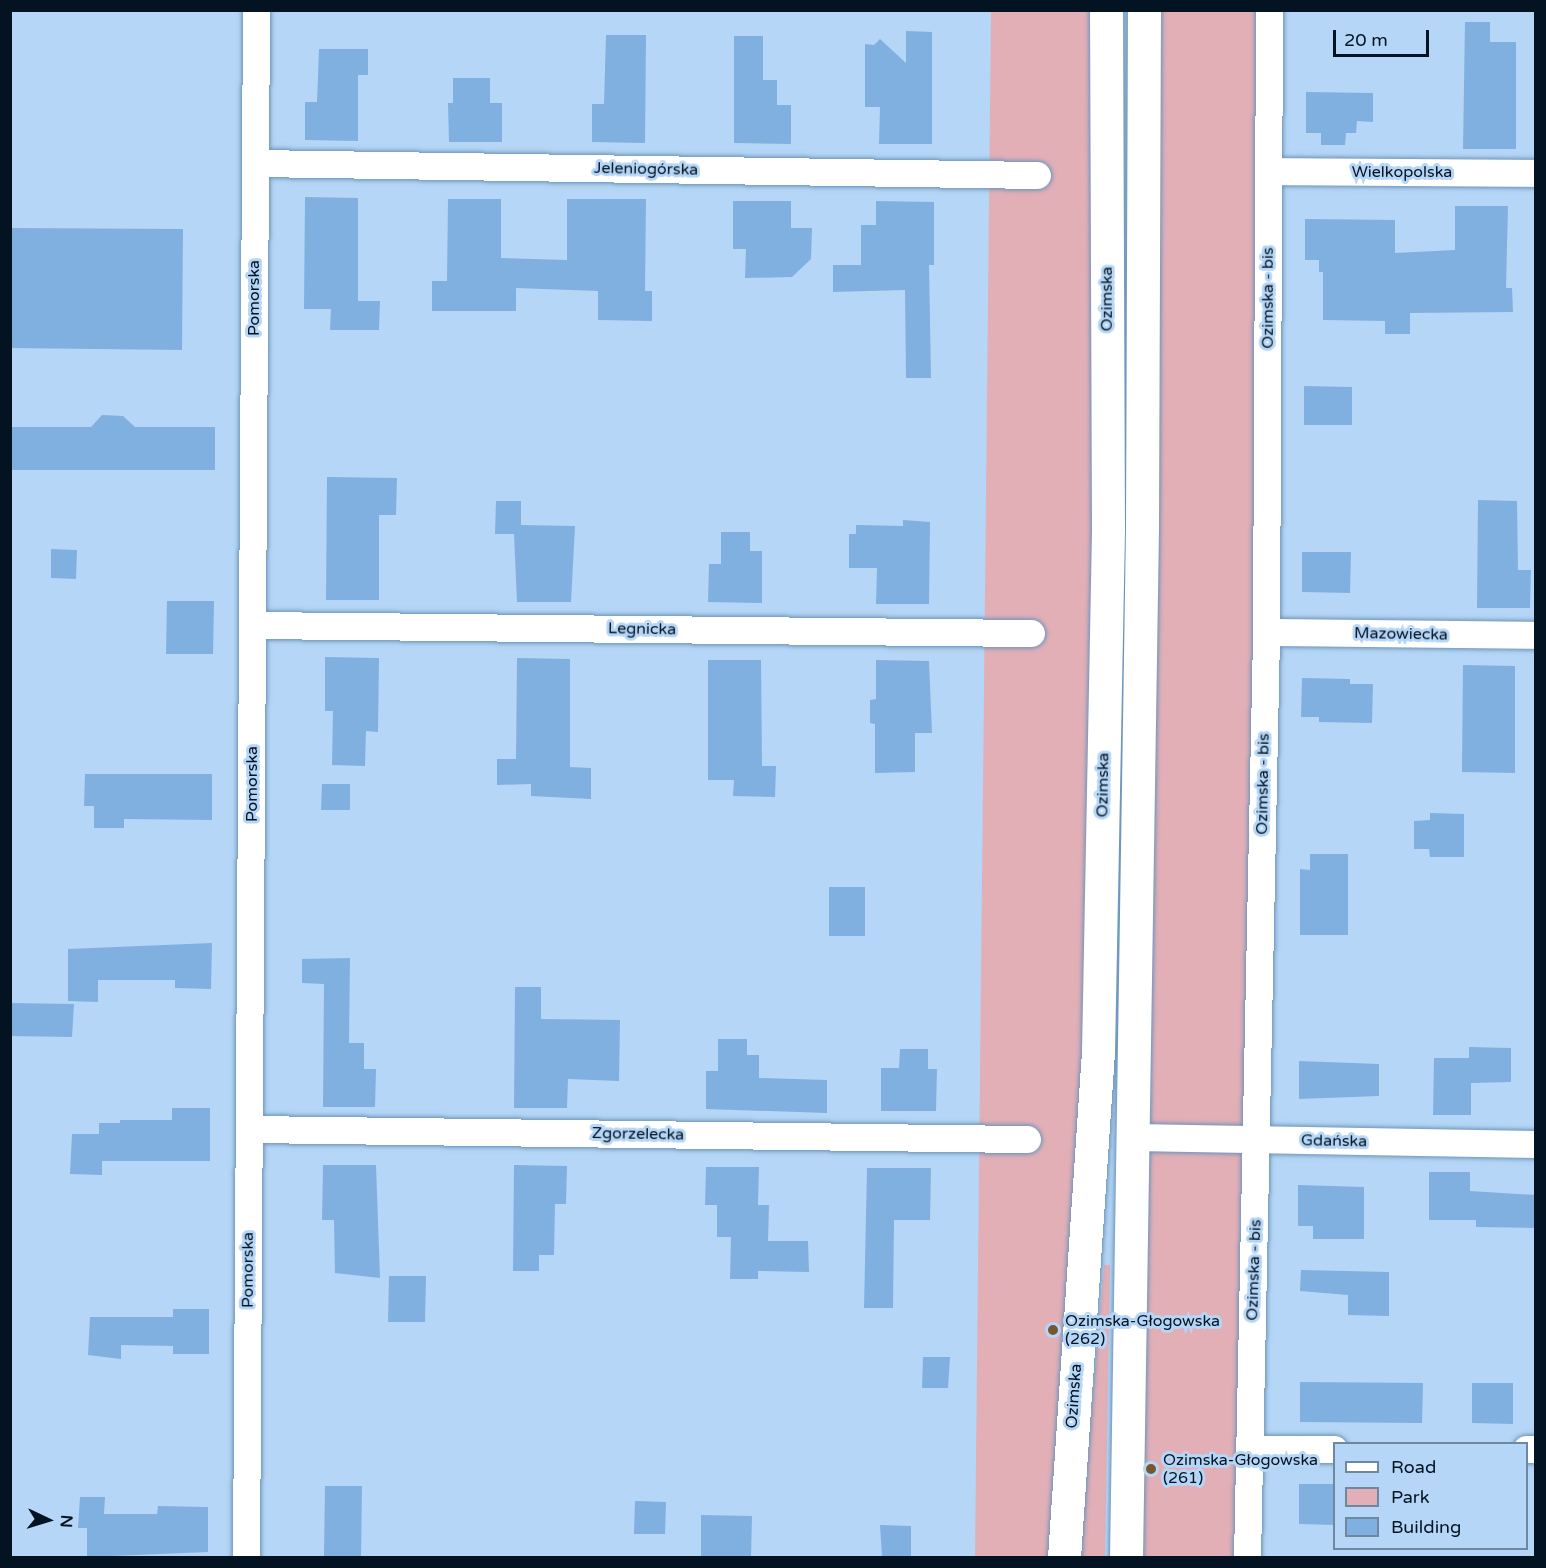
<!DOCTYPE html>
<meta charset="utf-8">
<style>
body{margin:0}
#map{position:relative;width:1546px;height:1568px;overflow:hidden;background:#b5d6f6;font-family:"Varela Round",sans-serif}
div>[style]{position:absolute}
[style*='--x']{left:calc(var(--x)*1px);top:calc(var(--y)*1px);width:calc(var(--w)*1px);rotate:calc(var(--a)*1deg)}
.green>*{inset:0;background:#e3afb7}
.building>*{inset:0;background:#80b0df}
.roads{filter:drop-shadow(0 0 2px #6d94b9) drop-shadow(0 0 2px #6d94b9)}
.street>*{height:27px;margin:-13.5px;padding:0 13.5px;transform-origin:13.5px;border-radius:13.5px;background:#fff}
.secondary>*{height:33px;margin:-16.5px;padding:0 16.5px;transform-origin:16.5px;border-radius:16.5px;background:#fff}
.dots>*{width:16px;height:16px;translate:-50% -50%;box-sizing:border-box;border:3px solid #b5d6f6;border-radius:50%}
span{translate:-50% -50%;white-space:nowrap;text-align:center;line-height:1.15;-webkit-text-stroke:6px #b5d6f6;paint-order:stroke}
.street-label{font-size:16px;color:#041321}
.poi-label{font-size:16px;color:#041321}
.left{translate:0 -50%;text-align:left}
.frame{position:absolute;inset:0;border:12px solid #041321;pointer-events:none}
.legend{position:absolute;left:1333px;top:1442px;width:195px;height:108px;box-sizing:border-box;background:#b5d6f6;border:2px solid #6e88a1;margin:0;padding:8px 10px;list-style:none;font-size:18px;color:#041321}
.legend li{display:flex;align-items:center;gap:12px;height:30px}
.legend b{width:30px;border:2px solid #6e88a1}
.north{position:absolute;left:18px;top:1490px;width:60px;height:60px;-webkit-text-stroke:4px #b5d6f6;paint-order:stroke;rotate:94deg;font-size:16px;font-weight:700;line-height:24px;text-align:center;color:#041321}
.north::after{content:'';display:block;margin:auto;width:21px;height:27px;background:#041321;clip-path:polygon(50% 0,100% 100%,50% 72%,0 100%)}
.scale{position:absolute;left:1333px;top:30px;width:96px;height:27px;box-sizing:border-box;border:3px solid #041321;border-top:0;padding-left:8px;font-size:18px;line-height:21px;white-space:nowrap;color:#041321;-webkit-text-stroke:4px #b5d6f6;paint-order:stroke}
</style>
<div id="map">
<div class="green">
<div style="clip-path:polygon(991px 11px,1106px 11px,1108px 529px,1061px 1557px,975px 1558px)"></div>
<div style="clip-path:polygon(1144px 11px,1269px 11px,1247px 1557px,1126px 1558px)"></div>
<div style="clip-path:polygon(1104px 1265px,1110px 1265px,1105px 1557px,1079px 1558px)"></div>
</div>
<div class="building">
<div style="clip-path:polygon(1465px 22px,1490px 22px,1490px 42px,1516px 42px,1516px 149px,1463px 149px)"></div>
<div style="clip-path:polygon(906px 31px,932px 32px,932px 144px,879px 144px,880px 107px,865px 107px,865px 44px,874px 45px,880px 39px,906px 63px)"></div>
<div style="clip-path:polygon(606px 35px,646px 35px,645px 143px,592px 142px,592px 104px,604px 104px)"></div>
<div style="clip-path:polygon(734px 36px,763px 36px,763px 80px,777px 80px,777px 105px,791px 105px,791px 144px,734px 143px)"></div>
<div style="clip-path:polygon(319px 49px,368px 49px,368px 75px,358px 75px,358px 141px,305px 140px,305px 102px,317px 102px)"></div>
<div style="clip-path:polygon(453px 78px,490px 78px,490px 103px,502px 103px,502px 142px,449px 142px,448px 103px,453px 103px)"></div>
<div style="clip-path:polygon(1306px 92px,1373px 93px,1373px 122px,1357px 121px,1356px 133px,1346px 133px,1345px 145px,1321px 145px,1321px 133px,1306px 133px)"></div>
<div style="clip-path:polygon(305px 197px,358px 198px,358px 301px,380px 301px,379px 330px,330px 330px,331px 309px,304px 309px)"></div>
<div style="clip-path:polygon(448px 199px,501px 199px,501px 258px,567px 260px,567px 199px,646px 199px,645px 291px,652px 291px,652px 321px,598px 320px,598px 291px,516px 288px,516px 311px,432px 311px,432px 281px,447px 281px)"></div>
<div style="clip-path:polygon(733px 201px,791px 201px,791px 228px,812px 228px,811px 259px,792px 277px,745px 278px,746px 249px,733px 249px)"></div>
<div style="clip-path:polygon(876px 201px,934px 202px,934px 265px,929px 265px,931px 378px,906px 378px,905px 290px,833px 292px,833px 265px,861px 265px,861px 225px,876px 225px)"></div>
<div style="clip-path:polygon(1455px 206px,1508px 206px,1506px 288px,1512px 288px,1513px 312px,1410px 313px,1410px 334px,1385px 334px,1385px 321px,1323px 320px,1323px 272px,1319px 272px,1319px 260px,1305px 260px,1305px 219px,1395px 220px,1395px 253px,1455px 250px)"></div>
<div style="clip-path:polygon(10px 228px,183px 229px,182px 350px,10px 348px)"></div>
<div style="clip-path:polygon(1304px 386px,1352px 387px,1352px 425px,1304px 425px)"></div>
<div style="clip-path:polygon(102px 415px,123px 416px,135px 427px,215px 427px,215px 470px,10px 470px,10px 427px,91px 427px)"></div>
<div style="clip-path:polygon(327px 477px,397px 478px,396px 515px,379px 515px,379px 600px,326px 600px)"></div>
<div style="clip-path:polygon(1478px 500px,1517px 501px,1518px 570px,1531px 570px,1530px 608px,1477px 608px)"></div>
<div style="clip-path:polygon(496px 501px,521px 501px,521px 525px,575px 526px,571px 602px,517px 602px,514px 534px,495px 534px)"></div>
<div style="clip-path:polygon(903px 520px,930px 522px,929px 604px,876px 604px,877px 568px,849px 568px,849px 534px,856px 534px,856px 525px,903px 526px)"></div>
<div style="clip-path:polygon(721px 532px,750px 532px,750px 551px,762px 551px,762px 603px,708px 602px,709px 564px,721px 564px)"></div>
<div style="clip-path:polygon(51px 549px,77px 550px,76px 579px,51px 578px)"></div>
<div style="clip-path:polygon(1302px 552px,1351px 552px,1350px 593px,1302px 592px)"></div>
<div style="clip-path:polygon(167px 601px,214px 601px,213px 654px,166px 654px)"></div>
<div style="clip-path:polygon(325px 657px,379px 658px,378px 732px,366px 731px,365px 766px,332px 765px,333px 711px,325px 711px)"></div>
<div style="clip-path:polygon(517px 658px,570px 659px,570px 767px,591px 768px,591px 799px,531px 796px,531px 784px,497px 785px,497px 759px,516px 759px)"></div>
<div style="clip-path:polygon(708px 660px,761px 660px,762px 766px,776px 766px,775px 797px,733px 796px,734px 780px,708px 780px)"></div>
<div style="clip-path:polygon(876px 660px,929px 661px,932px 733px,915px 733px,915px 772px,875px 773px,875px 724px,870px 723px,870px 700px,876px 699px)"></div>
<div style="clip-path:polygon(1463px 665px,1515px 666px,1515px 773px,1462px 772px)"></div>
<div style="clip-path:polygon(1302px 678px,1350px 679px,1350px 684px,1373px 684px,1372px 723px,1319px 722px,1319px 717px,1301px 717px)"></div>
<div style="clip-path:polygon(85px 774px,212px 774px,212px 820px,124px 819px,124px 828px,94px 828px,94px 806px,84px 806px)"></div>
<div style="clip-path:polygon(322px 784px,350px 784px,350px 810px,321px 810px)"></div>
<div style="clip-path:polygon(1430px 813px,1464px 814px,1464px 857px,1430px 857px,1429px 849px,1414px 849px,1414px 821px,1430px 820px)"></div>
<div style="clip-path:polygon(1310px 854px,1348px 854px,1348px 935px,1300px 935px,1300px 869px,1310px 870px)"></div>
<div style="clip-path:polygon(829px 887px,865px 887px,865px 936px,829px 936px)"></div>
<div style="clip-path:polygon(212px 943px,211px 989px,175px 988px,175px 980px,98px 980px,98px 1002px,68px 1001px,68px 949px)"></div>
<div style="clip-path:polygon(350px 958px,349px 1043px,364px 1043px,364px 1069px,376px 1069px,375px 1107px,323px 1107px,324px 984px,302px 983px,302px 959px)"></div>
<div style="clip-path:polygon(515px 987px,541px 987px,541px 1019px,620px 1020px,619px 1081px,568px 1079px,567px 1108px,514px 1108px)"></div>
<div style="clip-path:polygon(10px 1003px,74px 1004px,72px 1037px,10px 1036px)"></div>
<div style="clip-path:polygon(718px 1039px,747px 1039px,747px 1055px,759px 1055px,759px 1078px,827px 1080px,827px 1113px,706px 1109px,706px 1071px,718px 1071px)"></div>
<div style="clip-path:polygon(1469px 1047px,1511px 1048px,1511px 1082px,1471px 1083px,1471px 1115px,1433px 1115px,1434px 1058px,1469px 1058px)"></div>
<div style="clip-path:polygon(900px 1049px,928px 1049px,928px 1069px,937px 1069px,936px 1111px,881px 1111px,881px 1068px,899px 1068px)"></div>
<div style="clip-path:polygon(1299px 1061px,1379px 1064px,1379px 1096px,1299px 1099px)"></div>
<div style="clip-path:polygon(172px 1108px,210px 1108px,210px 1161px,102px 1161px,102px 1175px,70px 1174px,72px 1134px,99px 1134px,99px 1123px,120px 1123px,120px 1120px,172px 1120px)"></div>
<div style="clip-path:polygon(323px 1165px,376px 1165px,380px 1278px,335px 1273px,334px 1220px,322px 1220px)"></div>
<div style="clip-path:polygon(514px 1165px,567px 1166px,566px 1204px,555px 1204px,554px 1255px,539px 1255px,539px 1271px,513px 1271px)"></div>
<div style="clip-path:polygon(706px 1167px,759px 1167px,758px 1205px,769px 1205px,768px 1241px,808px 1241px,809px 1272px,758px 1271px,758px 1279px,730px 1279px,731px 1237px,717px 1237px,717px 1205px,705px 1205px)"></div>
<div style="clip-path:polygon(867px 1168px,931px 1168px,930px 1220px,894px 1220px,893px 1308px,864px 1308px)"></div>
<div style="clip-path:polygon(1429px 1172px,1470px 1172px,1470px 1191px,1536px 1195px,1536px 1228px,1476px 1227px,1476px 1220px,1429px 1220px)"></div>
<div style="clip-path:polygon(1298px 1185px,1364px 1187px,1364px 1239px,1313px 1239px,1313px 1226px,1298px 1226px)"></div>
<div style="clip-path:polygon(1301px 1270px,1389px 1272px,1389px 1316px,1348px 1315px,1348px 1295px,1300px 1291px)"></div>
<div style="clip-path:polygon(389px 1276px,426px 1276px,425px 1322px,388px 1322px)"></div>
<div style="clip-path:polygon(173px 1309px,209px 1309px,209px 1354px,173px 1354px,173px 1346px,121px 1345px,121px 1359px,88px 1355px,90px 1317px,173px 1317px)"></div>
<div style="clip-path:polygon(923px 1357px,950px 1357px,948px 1388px,922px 1388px)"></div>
<div style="clip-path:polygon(1300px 1382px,1423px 1383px,1422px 1423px,1300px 1422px)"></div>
<div style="clip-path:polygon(1472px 1383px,1513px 1383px,1513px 1424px,1472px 1423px)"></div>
<div style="clip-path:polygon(1299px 1484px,1335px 1484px,1335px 1525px,1299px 1524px)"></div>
<div style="clip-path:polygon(325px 1486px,362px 1486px,361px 1557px,324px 1557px)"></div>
<div style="clip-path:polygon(80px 1497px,105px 1497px,104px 1514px,157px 1514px,158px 1506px,208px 1507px,208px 1552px,87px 1557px,87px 1528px,78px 1528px)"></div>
<div style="clip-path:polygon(635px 1501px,666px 1502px,665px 1534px,634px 1534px)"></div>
<div style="clip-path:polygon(701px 1515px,752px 1516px,751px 1557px,701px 1557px)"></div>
<div style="clip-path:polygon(880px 1525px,911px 1526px,911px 1557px,882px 1557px)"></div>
</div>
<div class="roads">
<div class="street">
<div style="--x:255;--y:163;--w:782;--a:0.88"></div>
<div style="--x:1269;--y:171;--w:267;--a:0.4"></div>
<div style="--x:253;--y:625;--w:778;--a:0.59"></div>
<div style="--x:1266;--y:632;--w:270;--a:0.6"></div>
<div style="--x:249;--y:1129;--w:778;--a:0.74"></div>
<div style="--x:1132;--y:1137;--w:404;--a:1"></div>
<div style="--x:1249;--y:1449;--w:85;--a:0"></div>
<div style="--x:1526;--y:1449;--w:10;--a:0"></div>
<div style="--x:246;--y:1558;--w:1548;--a:-89.63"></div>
<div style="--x:1247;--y:1558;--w:926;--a:-88.82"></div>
<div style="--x:1266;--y:632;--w:622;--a:-89.72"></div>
</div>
<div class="secondary">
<div style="--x:1064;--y:1558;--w:508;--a:-86.16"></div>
<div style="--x:1098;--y:1051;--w:522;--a:-88.9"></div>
<div style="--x:1108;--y:529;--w:519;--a:-90.22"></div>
<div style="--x:1126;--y:1558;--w:1030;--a:-89.11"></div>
<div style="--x:1142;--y:528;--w:518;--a:-89.78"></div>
</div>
</div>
<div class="dots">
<div style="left:1053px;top:1330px;background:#78562e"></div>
<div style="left:1151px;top:1469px;background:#78562e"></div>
</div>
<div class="street-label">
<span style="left:646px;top:169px;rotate:1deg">Jeleniogórska</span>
<span style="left:1402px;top:172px">Wielkopolska</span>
<span style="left:254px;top:298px;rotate:-90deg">Pomorska</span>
<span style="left:1268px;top:298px;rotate:-90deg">Ozimska - bis</span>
<span style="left:1107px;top:299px;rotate:-90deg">Ozimska</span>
<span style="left:642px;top:629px;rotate:1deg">Legnicka</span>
<span style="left:1401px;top:634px;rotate:1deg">Mazowiecka</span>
<span style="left:252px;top:784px;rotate:-90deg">Pomorska</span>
<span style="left:1263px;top:784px;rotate:-89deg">Ozimska - bis</span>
<span style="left:1103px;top:785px;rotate:-89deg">Ozimska</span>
<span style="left:638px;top:1134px;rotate:1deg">Zgorzelecka</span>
<span style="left:1334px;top:1141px;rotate:1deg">Gdańska</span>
<span style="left:248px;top:1270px;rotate:-90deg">Pomorska</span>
<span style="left:1254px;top:1270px;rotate:-88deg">Ozimska - bis</span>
<span style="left:1074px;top:1396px;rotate:-86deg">Ozimska</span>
</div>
<div class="poi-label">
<span class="left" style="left:1065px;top:1330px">Ozimska-Głogowska<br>(262)</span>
<span class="left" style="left:1163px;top:1469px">Ozimska-Głogowska<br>(261)</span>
</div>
<div class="frame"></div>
<ul class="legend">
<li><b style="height:8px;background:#fff"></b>Road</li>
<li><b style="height:16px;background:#e3afb7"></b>Park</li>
<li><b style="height:16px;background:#80b0df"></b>Building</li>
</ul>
<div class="north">N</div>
<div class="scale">20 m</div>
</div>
